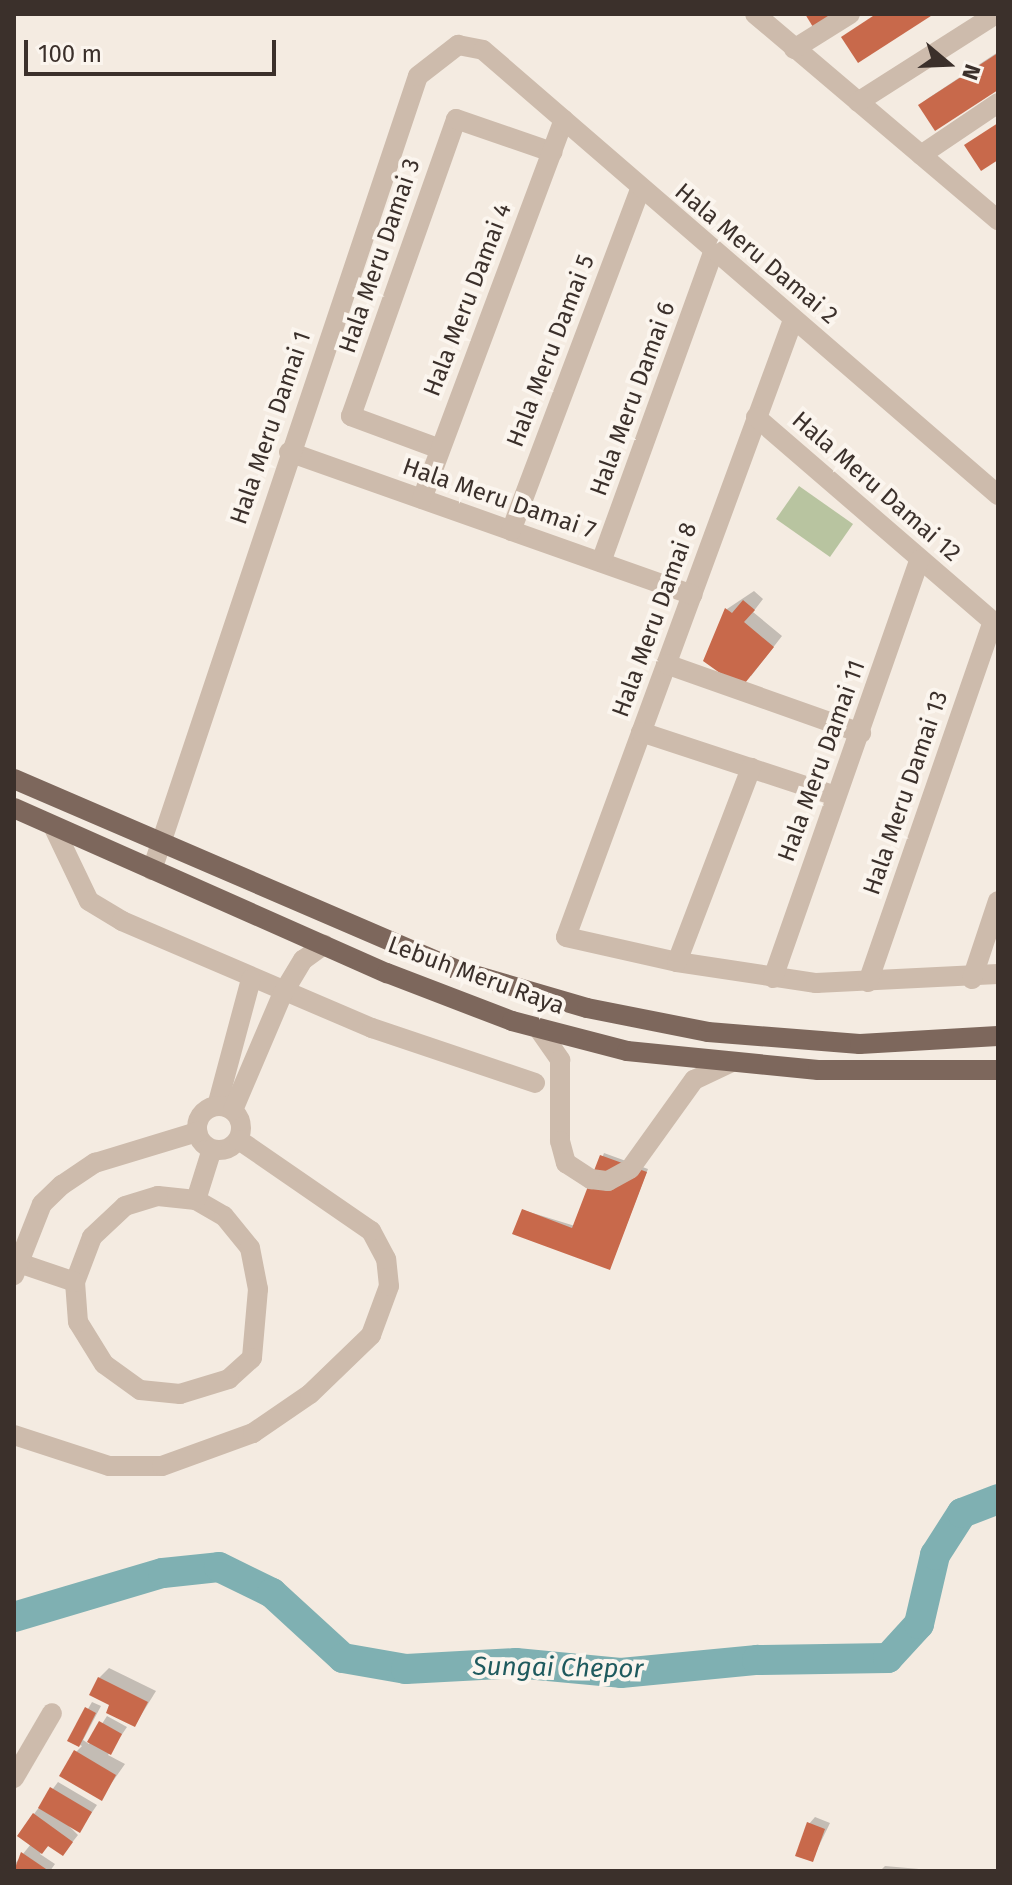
<!DOCTYPE html>
<style>
body{margin:0}
#map{position:relative;width:1012px;height:1885px;overflow:hidden;background:#f4ebe1;font-family:"Fira Sans",sans-serif}
div>[style]{position:absolute}
[style*='--x']{left:calc(var(--x)*1px);top:calc(var(--y)*1px);width:calc(var(--w)*1px);rotate:calc(var(--a)*1deg)}
.green>*{inset:0;background:#b8c4a0}
.shadow>*{inset:0;background:#0003}
.river>*{height:30px;margin:-15px;padding:0 15px;transform-origin:15px;border-radius:15px;background:#7fb0b2}
.building>*{inset:0;background:#c8694b}
.minor>*{height:20px;margin:-10px;padding:0 10px;transform-origin:10px;border-radius:10px;background:#cdbbac}
.minor>.ring{margin:-10px;padding:0;box-sizing:content-box;background:none;border:20px solid #cdbbac;border-radius:50%}
.major>*{height:20px;margin:-10px;padding:0 10px;transform-origin:10px;border-radius:10px;background:#7d675c}
span{translate:-50% -50%;white-space:nowrap;text-align:center;line-height:1.15;-webkit-text-stroke:8px #fbf5ee;paint-order:stroke}
.street-label{font-size:24px;color:#3b302b}
.water-label{font-size:26px;color:#1f5a5e;font-style:italic}
.frame{position:absolute;inset:0;border:16px solid #3b302b;pointer-events:none}
.north{position:absolute;left:908px;top:24px;width:80px;height:80px;-webkit-text-stroke:6px #fbf5ee;paint-order:stroke;rotate:109deg;font-size:22px;font-weight:700;line-height:32px;text-align:center;color:#3b302b}
.north::after{content:'';display:block;margin:auto;width:28px;height:36px;background:#3b302b;clip-path:polygon(50% 0,100% 100%,50% 72%,0 100%)}
.scale{position:absolute;left:24px;top:40px;width:252px;height:36px;box-sizing:border-box;border:4px solid #3b302b;border-top:0;padding-left:10px;font-size:24px;line-height:28px;white-space:nowrap;color:#3b302b;-webkit-text-stroke:6px #fbf5ee;paint-order:stroke}
</style>
<div id="map">
<div class="green">
<div style="clip-path:polygon(799px 486px,853px 524px,830px 557px,776px 519px)"></div>
</div>
<div class="shadow">
<div style="clip-path:polygon(998px 52px,998px 88px,920px 105px,927px 99px)"></div>
<div style="clip-path:polygon(754px 591px,763px 599px,753px 612px,782px 636px,751px 676px,706px 660px,727px 609px)"></div>
<div style="clip-path:polygon(604px 1153px,648px 1169px,610px 1268px,523px 1210px,575px 1226px)"></div>
<div style="clip-path:polygon(109px 1668px,156px 1691px,135px 1725px,112px 1704px,99px 1678px)"></div>
<div style="clip-path:polygon(92px 1702px,101px 1706px,83px 1740px,89px 1744px,107px 1716px,127px 1727px,108px 1755px,125px 1764px,101px 1798px,76px 1752px,82px 1746px,70px 1740px)"></div>
<div style="clip-path:polygon(58px 1782px,97px 1805px,80px 1830px,65px 1822px,78px 1835px,63px 1854px,50px 1844px,40px 1854px,55px 1864px,50px 1871px,17px 1871px,14px 1865px,31px 1844px,34px 1814px)"></div>
<div style="clip-path:polygon(815px 1817px,830px 1823px,812px 1860px,809px 1824px)"></div>
<div style="clip-path:polygon(885px 1866px,919px 1869px,919px 1871px,880px 1871px)"></div>
</div>
<div class="river">
<div style="--x:14;--y:1617;--w:155;--a:-16.5"></div>
<div style="--x:163;--y:1573;--w:56;--a:-6.1"></div>
<div style="--x:219;--y:1567;--w:59;--a:26.1"></div>
<div style="--x:272;--y:1593;--w:96;--a:42.5"></div>
<div style="--x:343;--y:1658;--w:64;--a:9.9"></div>
<div style="--x:406;--y:1669;--w:110;--a:-3.1"></div>
<div style="--x:516;--y:1663;--w:105;--a:5.4"></div>
<div style="--x:621;--y:1673;--w:137;--a:-5.5"></div>
<div style="--x:757;--y:1660;--w:131;--a:-0.9"></div>
<div style="--x:888;--y:1658;--w:46;--a:-47.6"></div>
<div style="--x:919;--y:1624;--w:71;--a:-76.9"></div>
<div style="--x:935;--y:1555;--w:50;--a:-57.3"></div>
<div style="--x:962;--y:1513;--w:39;--a:-21"></div>
</div>
<div class="building">
<div style="clip-path:polygon(805px 14px,834px 14px,813px 27px)"></div>
<div style="clip-path:polygon(876px 14px,934px 14px,858px 63px,841px 37px)"></div>
<div style="clip-path:polygon(998px 53px,998px 90px,935px 131px,918px 105px)"></div>
<div style="clip-path:polygon(998px 123px,998px 160px,981px 171px,964px 145px)"></div>
<div style="clip-path:polygon(743px 600px,755px 610px,744px 622px,774px 647px,741px 688px,703px 661px,725px 608px,732px 613px)"></div>
<div style="clip-path:polygon(600px 1155px,647px 1172px,610px 1270px,512px 1234px,522px 1209px,572px 1228px)"></div>
<div style="clip-path:polygon(98px 1677px,148px 1702px,135px 1727px,106px 1713px,109px 1705px,89px 1695px)"></div>
<div style="clip-path:polygon(85px 1707px,96px 1713px,79px 1747px,67px 1741px)"></div>
<div style="clip-path:polygon(99px 1721px,122px 1734px,111px 1755px,87px 1742px)"></div>
<div style="clip-path:polygon(74px 1750px,116px 1775px,102px 1801px,59px 1776px)"></div>
<div style="clip-path:polygon(50px 1787px,92px 1812px,80px 1833px,38px 1808px)"></div>
<div style="clip-path:polygon(33px 1813px,73px 1842px,63px 1856px,48px 1846px,42px 1854px,17px 1836px)"></div>
<div style="clip-path:polygon(807px 1822px,825px 1829px,813px 1862px,795px 1856px)"></div>
<div style="clip-path:polygon(21px 1852px,49px 1871px,14px 1871px)"></div>
</div>
<div class="minor">
<div style="--x:755;--y:14;--w:319;--a:40.3"></div>
<div style="--x:794;--y:49;--w:66;--a:-32"></div>
<div style="--x:858;--y:102;--w:164;--a:-32.5"></div>
<div style="--x:921;--y:155;--w:93;--a:-34"></div>
<div style="--x:793;--y:320;--w:657;--a:110.2"></div>
<div style="--x:566;--y:937;--w:114;--a:12.7"></div>
<div style="--x:677;--y:962;--w:141;--a:8.6"></div>
<div style="--x:816;--y:983;--w:182;--a:-2.8"></div>
<div style="--x:756;--y:417;--w:320;--a:40.8"></div>
<div style="--x:440;--y:449;--w:95;--a:-159.7"></div>
<div style="--x:351;--y:416;--w:315;--a:-70.5"></div>
<div style="--x:456;--y:119;--w:102;--a:19"></div>
<div style="--x:289;--y:452;--w:428;--a:19.5"></div>
<div style="--x:422;--y:499;--w:405;--a:-69.5"></div>
<div style="--x:511;--y:531;--w:365;--a:-69.3"></div>
<div style="--x:601;--y:562;--w:329;--a:-70.1"></div>
<div style="--x:666;--y:664;--w:207;--a:19.5"></div>
<div style="--x:641;--y:732;--w:205;--a:18.2"></div>
<div style="--x:53;--y:826;--w:83;--a:64.4"></div>
<div style="--x:89;--y:901;--w:39;--a:31"></div>
<div style="--x:122;--y:921;--w:272;--a:23.2"></div>
<div style="--x:372;--y:1028;--w:172;--a:18.6"></div>
<div style="--x:152;--y:870;--w:837;--a:-71.48"></div>
<div style="--x:418;--y:76;--w:51;--a:-37.8"></div>
<div style="--x:458;--y:45;--w:25;--a:11"></div>
<div style="--x:483;--y:50;--w:681;--a:40.83"></div>
<div style="--x:677;--y:962;--w:208;--a:-69.1"></div>
<div style="--x:773;--y:978;--w:443;--a:-70.7"></div>
<div style="--x:972;--y:979;--w:82;--a:-71.6"></div>
<div style="--x:868;--y:982;--w:382;--a:-70.9"></div>
<div style="--x:538;--y:1028;--w:39;--a:55"></div>
<div style="--x:560;--y:1060;--w:81;--a:90"></div>
<div style="--x:560;--y:1141;--w:23;--a:75"></div>
<div style="--x:566;--y:1163;--w:30;--a:33"></div>
<div style="--x:591;--y:1179;--w:17;--a:7"></div>
<div style="--x:608;--y:1181;--w:25;--a:-29"></div>
<div style="--x:630;--y:1169;--w:110;--a:-54.3"></div>
<div style="--x:694;--y:1080;--w:42;--a:-25.3"></div>
<div style="--x:217;--y:1106;--w:131;--a:-75"></div>
<div class="ring" style="left:197px;top:1106px;width:24px;height:24px"></div>
<div style="--x:233;--y:1110;--w:127;--a:-66.9"></div>
<div style="--x:283;--y:993;--w:39;--a:-59"></div>
<div style="--x:303;--y:960;--w:26;--a:-36"></div>
<div style="--x:158;--y:1196;--w:38;--a:6"></div>
<div style="--x:196;--y:1200;--w:32;--a:30"></div>
<div style="--x:224;--y:1216;--w:41;--a:50.9"></div>
<div style="--x:250;--y:1248;--w:42;--a:79"></div>
<div style="--x:258;--y:1289;--w:69;--a:95"></div>
<div style="--x:252;--y:1358;--w:31;--a:138"></div>
<div style="--x:229;--y:1379;--w:51;--a:163"></div>
<div style="--x:180;--y:1394;--w:40;--a:-174.3"></div>
<div style="--x:140;--y:1390;--w:44;--a:-144.2"></div>
<div style="--x:104;--y:1364;--w:49;--a:-121.8"></div>
<div style="--x:78;--y:1322;--w:40;--a:-94.3"></div>
<div style="--x:75;--y:1282;--w:48;--a:-69.3"></div>
<div style="--x:92;--y:1237;--w:45;--a:-43.2"></div>
<div style="--x:125;--y:1206;--w:34;--a:-17"></div>
<div style="--x:196;--y:1200;--w:53;--a:-72.6"></div>
<div style="--x:19;--y:1263;--w:59;--a:18.7"></div>
<div style="--x:14;--y:1275;--w:76;--a:-68.5"></div>
<div style="--x:42;--y:1204;--w:28;--a:-44"></div>
<div style="--x:62;--y:1185;--w:40;--a:-34"></div>
<div style="--x:95;--y:1163;--w:107;--a:-16.9"></div>
<div style="--x:14;--y:1435;--w:100;--a:18.1"></div>
<div style="--x:109;--y:1466;--w:53;--a:0"></div>
<div style="--x:162;--y:1466;--w:97;--a:-19.9"></div>
<div style="--x:253;--y:1433;--w:69;--a:-34.4"></div>
<div style="--x:310;--y:1394;--w:85;--a:-44"></div>
<div style="--x:371;--y:1335;--w:52;--a:-69.8"></div>
<div style="--x:389;--y:1286;--w:27;--a:-96"></div>
<div style="--x:386;--y:1259;--w:32;--a:-118"></div>
<div style="--x:371;--y:1231;--w:160;--a:-145.4"></div>
<div style="--x:14;--y:1778;--w:75;--a:-59.7"></div>
</div>
<div class="major">
<div style="--x:14;--y:779;--w:482;--a:23.3"></div>
<div style="--x:457;--y:970;--w:135;--a:16.3"></div>
<div style="--x:587;--y:1008;--w:123;--a:11.2"></div>
<div style="--x:708;--y:1032;--w:152;--a:4.5"></div>
<div style="--x:860;--y:1044;--w:138;--a:-3.3"></div>
<div style="--x:14;--y:808;--w:408;--a:23.9"></div>
<div style="--x:387;--y:973;--w:134;--a:21"></div>
<div style="--x:512;--y:1021;--w:119;--a:14.6"></div>
<div style="--x:627;--y:1051;--w:192;--a:5.7"></div>
<div style="--x:818;--y:1070;--w:180;--a:0"></div>
</div>
<div class="street-label">
<span style="left:756px;top:254px;rotate:40deg">Hala Meru Damai 2</span>
<span style="left:380px;top:256px;rotate:-71deg">Hala Meru Damai 3</span>
<span style="left:468px;top:300px;rotate:-69deg">Hala Meru Damai 4</span>
<span style="left:551px;top:351px;rotate:-69deg">Hala Meru Damai 5</span>
<span style="left:633px;top:399px;rotate:-70deg">Hala Meru Damai 6</span>
<span style="left:271px;top:428px;rotate:-71deg">Hala Meru Damai 1</span>
<span style="left:876px;top:487px;rotate:41deg">Hala Meru Damai 12</span>
<span style="left:499px;top:499px;rotate:19deg">Hala Meru Damai 7</span>
<span style="left:655px;top:620px;rotate:-70deg">Hala Meru Damai 8</span>
<span style="left:822px;top:761px;rotate:-70deg">Hala Meru Damai 11</span>
<span style="left:906px;top:793px;rotate:-71deg">Hala Meru Damai 13</span>
<span style="left:476px;top:976px;rotate:20deg">Lebuh Meru Raya</span>
</div>
<div class="water-label">
<span style="left:558px;top:1668px;rotate:1deg">Sungai Chepor</span>
</div>
<div class="frame"></div>
<div class="north">N</div>
<div class="scale">100 m</div>
</div>
